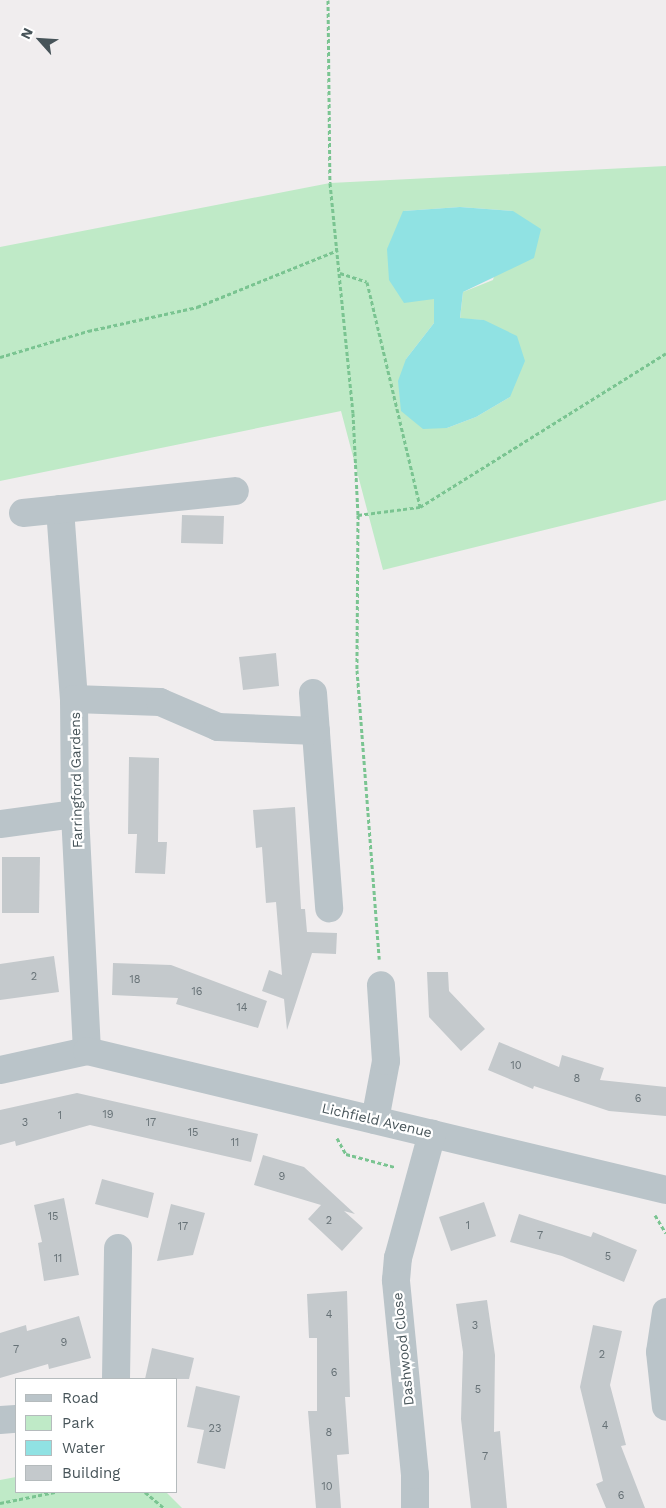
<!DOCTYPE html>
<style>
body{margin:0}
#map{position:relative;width:666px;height:1508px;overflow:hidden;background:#f0edee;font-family:"Work Sans",sans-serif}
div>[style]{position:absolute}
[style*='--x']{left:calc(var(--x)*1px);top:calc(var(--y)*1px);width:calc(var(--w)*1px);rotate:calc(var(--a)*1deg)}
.green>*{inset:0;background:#bfeac7}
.water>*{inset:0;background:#90e2e3}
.building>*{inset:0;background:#c4c9cc}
.path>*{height:3px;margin-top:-1.5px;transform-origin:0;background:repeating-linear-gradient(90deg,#7ac491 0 4px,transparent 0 6.5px)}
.street>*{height:28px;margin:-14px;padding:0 14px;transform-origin:14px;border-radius:14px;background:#bac4c9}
span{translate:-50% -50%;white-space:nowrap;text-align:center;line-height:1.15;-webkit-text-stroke:4.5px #fff;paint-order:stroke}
.number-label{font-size:11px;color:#667176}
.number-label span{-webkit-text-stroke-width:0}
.street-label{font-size:14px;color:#475459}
.legend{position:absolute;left:15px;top:1378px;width:162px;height:115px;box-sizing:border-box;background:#fff;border:1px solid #b5bbbd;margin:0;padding:6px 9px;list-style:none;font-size:15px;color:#475459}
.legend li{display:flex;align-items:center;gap:10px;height:25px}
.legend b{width:25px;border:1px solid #b5bbbd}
.north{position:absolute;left:15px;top:15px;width:50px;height:50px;-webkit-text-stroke:4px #fff;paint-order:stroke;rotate:296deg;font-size:14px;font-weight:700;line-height:20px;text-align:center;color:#475459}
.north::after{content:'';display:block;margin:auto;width:18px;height:22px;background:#475459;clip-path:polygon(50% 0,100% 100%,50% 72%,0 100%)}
</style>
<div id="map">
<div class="green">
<div style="clip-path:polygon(evenodd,666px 166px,666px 500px,383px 570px,341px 411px,0 481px,0 247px,330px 183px,666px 166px,460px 207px,513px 211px,493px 280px,463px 292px,460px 319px,484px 320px,510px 397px,476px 417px,447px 428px,406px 359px,434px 323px,434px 299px,403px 211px,460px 207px)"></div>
<div style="clip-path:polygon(16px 1477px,16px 1492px,166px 1492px,182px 1508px,0 1508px,0 1480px)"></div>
</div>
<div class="water">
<div style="clip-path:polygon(460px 207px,513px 211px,541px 229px,534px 258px,463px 292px,460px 318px,484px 320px,517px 336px,525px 361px,510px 397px,476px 417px,447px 428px,423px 429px,401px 411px,398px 381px,406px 359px,434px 323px,434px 299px,404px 303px,389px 280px,387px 249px,403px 211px)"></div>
</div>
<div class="building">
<div style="clip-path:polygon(182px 515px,224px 516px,223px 544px,181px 543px)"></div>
<div style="clip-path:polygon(276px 653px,279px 686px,243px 690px,239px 657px)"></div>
<div style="clip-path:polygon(129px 757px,159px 758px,158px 842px,167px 842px,165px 874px,135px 873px,137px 834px,128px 834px)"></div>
<div style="clip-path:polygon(295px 807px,301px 909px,305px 909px,307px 932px,337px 933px,336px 954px,312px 953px,287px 1030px,284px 999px,262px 991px,269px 970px,282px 975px,276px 902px,266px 903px,262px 847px,256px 848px,253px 810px)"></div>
<div style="clip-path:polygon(2px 857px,40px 857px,39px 913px,2px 913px)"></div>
<div style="clip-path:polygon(54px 956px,59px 992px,0 1000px,0 964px)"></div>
<div style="clip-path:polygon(113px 963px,171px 965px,267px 1001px,258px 1028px,176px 1004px,178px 998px,112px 995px)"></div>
<div style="clip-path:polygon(427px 972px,448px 972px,449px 991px,485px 1029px,461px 1051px,429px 1017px)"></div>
<div style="clip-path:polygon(499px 1042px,559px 1067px,562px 1055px,604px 1068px,600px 1080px,666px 1087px,666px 1116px,609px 1111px,534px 1086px,533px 1089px,488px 1070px)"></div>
<div style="clip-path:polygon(77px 1093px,258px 1134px,251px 1162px,90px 1125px,16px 1146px,15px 1141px,0 1145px,0 1110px)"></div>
<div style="clip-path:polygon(263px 1155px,304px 1167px,355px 1214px,344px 1211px,363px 1228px,342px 1251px,308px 1219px,321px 1205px,254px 1185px)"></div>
<div style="clip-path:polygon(102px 1179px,154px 1193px,148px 1218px,95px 1204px)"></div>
<div style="clip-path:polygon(64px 1198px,79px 1275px,44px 1281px,38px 1243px,42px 1242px,34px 1205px)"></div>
<div style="clip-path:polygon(484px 1202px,496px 1236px,451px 1251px,439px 1217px)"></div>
<div style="clip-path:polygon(171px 1204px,205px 1213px,193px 1255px,157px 1261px)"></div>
<div style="clip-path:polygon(519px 1214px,591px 1237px,593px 1232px,637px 1250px,624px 1282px,562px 1256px,510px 1242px)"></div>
<div style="clip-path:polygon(347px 1291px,350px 1397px,345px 1397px,349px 1454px,337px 1455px,341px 1508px,316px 1508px,308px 1411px,317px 1411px,317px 1338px,309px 1338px,307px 1294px)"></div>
<div style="clip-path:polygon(487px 1300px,495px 1355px,494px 1432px,500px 1431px,507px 1508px,471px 1508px,461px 1419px,463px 1352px,456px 1304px)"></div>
<div style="clip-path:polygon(79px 1316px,91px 1358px,49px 1369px,48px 1364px,0 1378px,0 1333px,26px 1325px,27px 1331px)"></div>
<div style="clip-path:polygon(593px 1325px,622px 1331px,610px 1385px,626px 1445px,621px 1446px,645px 1508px,606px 1508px,596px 1484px,603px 1481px,580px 1387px)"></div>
<div style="clip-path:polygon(152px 1348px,194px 1358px,189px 1379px,145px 1379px)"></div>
<div style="clip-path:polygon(196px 1386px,240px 1396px,225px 1469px,197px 1463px,204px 1430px,187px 1427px)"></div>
</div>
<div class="path">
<div style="--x:328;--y:0;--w:183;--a:89.4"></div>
<div style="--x:330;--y:183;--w:231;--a:84.3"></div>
<div style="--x:353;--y:413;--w:102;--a:87.2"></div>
<div style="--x:358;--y:515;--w:155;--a:90.4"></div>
<div style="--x:357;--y:670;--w:290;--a:85.6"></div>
<div style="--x:340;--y:273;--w:28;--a:18"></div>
<div style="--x:367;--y:282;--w:231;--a:76.7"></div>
<div style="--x:0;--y:357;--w:92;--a:-16.5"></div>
<div style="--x:88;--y:331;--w:112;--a:-12.4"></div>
<div style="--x:197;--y:307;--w:152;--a:-22"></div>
<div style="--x:358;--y:515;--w:63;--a:-7.4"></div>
<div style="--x:420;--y:507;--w:290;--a:-32"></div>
<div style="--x:337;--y:1138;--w:18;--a:61"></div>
<div style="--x:346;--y:1154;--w:51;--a:14.9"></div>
<div style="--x:655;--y:1215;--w:21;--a:59"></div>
<div style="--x:145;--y:1492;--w:25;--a:40"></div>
<div style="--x:0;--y:1503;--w:56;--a:-11.3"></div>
</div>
<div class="street">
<div style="--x:60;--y:509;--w:191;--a:85.8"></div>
<div style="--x:74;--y:699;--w:115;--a:89.5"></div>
<div style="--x:75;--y:814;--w:237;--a:87.1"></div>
<div style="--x:23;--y:513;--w:213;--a:-5.9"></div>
<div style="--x:313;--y:693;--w:216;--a:85.7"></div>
<div style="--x:74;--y:699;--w:86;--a:2"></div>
<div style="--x:160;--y:702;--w:63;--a:23.3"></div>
<div style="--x:218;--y:727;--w:98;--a:2.3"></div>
<div style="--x:0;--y:824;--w:76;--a:-7.6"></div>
<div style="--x:0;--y:1070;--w:89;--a:-12.3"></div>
<div style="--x:87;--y:1051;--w:595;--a:13.5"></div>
<div style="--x:375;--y:1120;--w:60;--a:-79.4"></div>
<div style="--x:386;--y:1061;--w:76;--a:-93.8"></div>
<div style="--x:666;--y:1312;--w:40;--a:98.5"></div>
<div style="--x:660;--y:1352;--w:55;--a:83.8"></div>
<div style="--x:116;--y:1379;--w:131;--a:-89.1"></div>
<div style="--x:0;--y:1420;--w:16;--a:-4"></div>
<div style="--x:415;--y:1508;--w:33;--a:-90"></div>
<div style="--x:415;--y:1475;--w:196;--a:-95.6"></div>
<div style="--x:396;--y:1280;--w:22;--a:-85"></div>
<div style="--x:398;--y:1258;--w:129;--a:-74.7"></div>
</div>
<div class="number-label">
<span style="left:34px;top:977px">2</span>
<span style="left:135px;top:980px">18</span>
<span style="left:197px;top:992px">16</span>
<span style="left:242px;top:1008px">14</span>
<span style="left:516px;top:1066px">10</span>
<span style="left:577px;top:1079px">8</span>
<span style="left:638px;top:1099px">6</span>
<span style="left:108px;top:1115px">19</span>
<span style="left:60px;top:1116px">1</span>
<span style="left:25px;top:1123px">3</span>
<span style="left:151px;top:1123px">17</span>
<span style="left:193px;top:1133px">15</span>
<span style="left:235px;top:1143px">11</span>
<span style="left:282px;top:1177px">9</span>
<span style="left:53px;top:1217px">15</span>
<span style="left:329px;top:1221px">2</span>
<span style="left:468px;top:1226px">1</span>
<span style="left:183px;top:1227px">17</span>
<span style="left:540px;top:1236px">7</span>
<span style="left:608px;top:1257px">5</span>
<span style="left:58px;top:1259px">11</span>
<span style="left:329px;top:1315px">4</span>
<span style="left:475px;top:1326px">3</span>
<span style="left:64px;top:1343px">9</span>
<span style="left:16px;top:1350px">7</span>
<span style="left:602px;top:1355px">2</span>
<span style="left:334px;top:1373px">6</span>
<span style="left:478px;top:1390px">5</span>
<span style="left:605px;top:1426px">4</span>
<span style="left:215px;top:1429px">23</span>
<span style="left:329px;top:1433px">8</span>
<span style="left:485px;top:1457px">7</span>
<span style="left:327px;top:1487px">10</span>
<span style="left:621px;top:1496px">6</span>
</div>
<div class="street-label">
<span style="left:76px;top:780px;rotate:-91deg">Farringford Gardens</span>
<span style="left:377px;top:1120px;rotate:13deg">Lichfield Avenue</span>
<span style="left:403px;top:1349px;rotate:-96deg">Dashwood Close</span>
</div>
<ul class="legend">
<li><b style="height:6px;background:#bac4c9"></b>Road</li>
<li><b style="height:14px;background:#bfeac7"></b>Park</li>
<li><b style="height:14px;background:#90e2e3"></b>Water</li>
<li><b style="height:14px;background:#c4c9cc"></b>Building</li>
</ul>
<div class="north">N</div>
</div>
